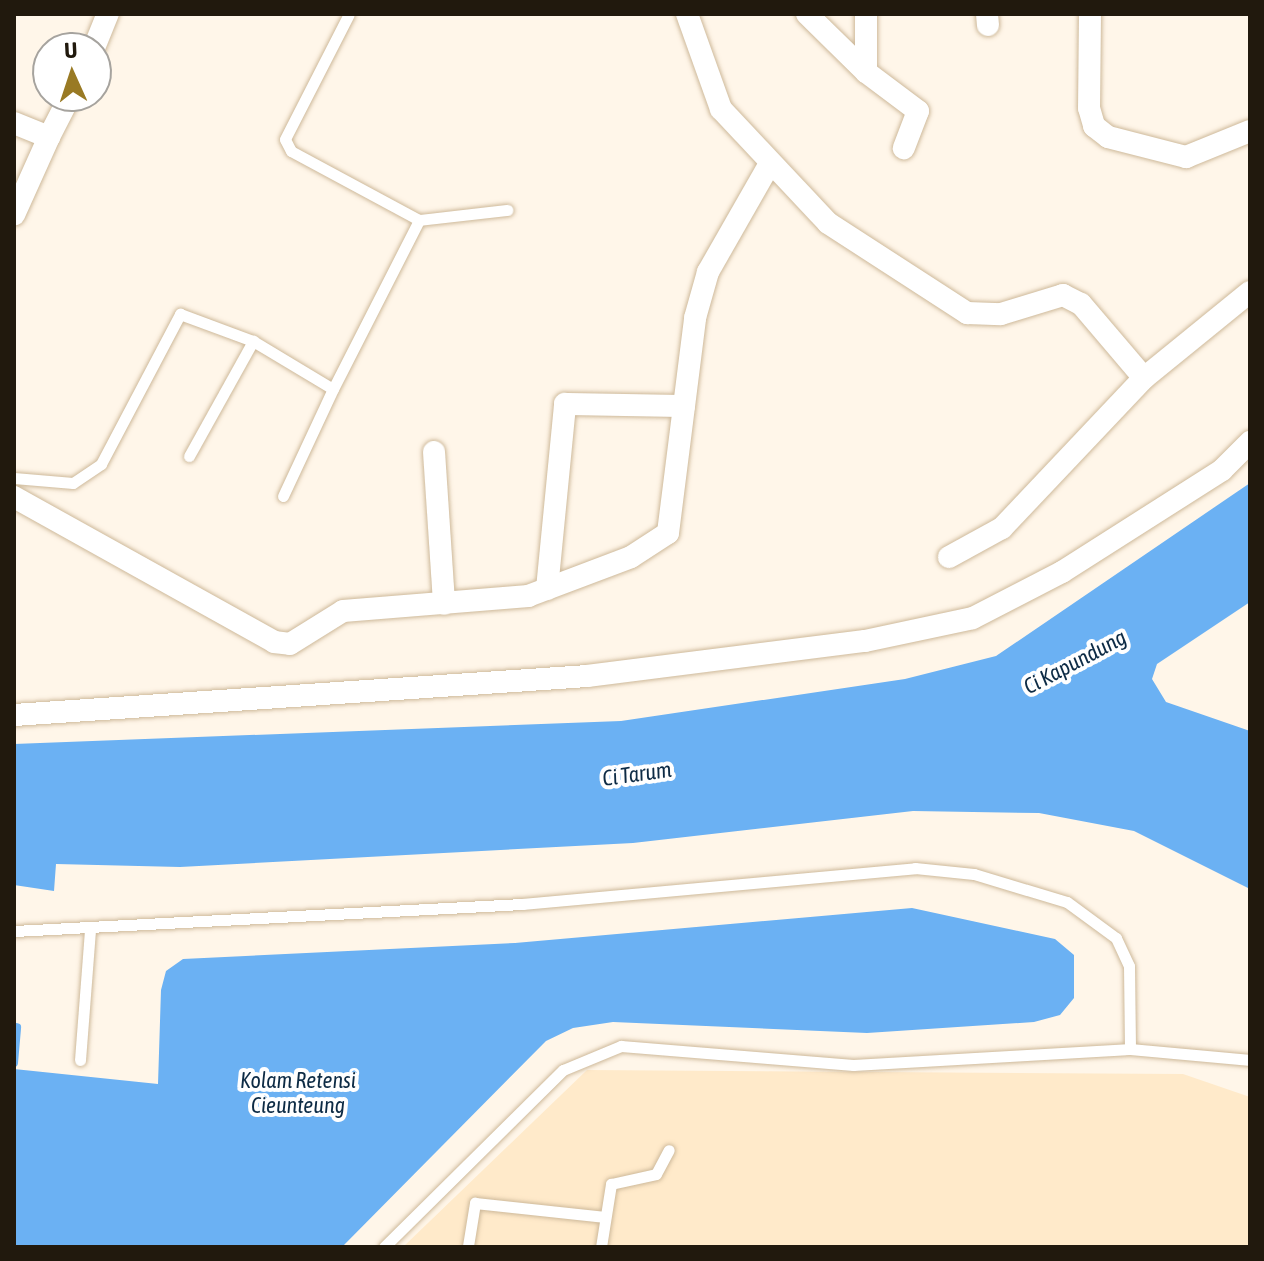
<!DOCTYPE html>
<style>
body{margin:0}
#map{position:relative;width:1264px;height:1261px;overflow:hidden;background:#fff6e9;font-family:"Asap Condensed",sans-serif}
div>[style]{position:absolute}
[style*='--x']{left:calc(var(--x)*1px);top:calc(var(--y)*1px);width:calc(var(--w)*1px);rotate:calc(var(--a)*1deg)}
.built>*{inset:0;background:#ffeaca}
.water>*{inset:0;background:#6bb1f3}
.stream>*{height:8px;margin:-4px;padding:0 4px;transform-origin:4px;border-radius:4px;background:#6bb1f3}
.roads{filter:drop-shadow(0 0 2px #ceb99a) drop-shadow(0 0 2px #ceb99a)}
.lane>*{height:11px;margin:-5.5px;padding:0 5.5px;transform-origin:5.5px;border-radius:5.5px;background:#fff}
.street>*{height:22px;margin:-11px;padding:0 11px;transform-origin:11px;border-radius:11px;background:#fff}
span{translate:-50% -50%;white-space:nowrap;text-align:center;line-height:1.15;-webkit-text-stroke:8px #fff;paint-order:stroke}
.water-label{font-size:22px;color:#0d2b45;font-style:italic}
.frame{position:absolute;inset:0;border:16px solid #21190d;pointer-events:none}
.north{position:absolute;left:32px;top:32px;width:80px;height:80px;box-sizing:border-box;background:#fff;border:2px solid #a6a39e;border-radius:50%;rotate:357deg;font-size:22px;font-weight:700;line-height:32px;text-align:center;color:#21190d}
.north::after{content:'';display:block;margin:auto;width:28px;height:36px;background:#997a24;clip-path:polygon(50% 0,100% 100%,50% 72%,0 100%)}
</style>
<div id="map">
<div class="built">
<div style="clip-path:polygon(587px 1070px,1183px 1074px,1250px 1097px,1250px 1247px,403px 1247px)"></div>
</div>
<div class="water">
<div style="clip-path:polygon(1250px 483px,1250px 602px,1157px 664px,1152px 679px,1166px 702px,1250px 731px,1250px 889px,1134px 831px,1039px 813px,913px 811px,633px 843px,180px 867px,56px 864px,54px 891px,14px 885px,14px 744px,621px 721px,905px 679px,996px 656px)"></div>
<div style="clip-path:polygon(912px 908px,1055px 939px,1074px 955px,1074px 998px,1060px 1015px,1034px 1022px,867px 1033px,613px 1022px,573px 1028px,546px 1041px,342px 1247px,14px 1247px,14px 1069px,158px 1084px,161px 990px,166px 971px,183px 959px,515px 943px)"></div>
</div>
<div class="stream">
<div style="--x:14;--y:1063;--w:36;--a:-85"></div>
</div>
<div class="roads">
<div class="lane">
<div style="--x:419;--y:220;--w:89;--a:-6.5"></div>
<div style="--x:189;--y:456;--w:132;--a:-60.9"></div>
<div style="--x:14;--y:478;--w:59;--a:4.8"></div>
<div style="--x:73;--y:483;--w:34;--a:-34"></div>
<div style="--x:101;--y:464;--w:170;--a:-62.2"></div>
<div style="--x:180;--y:314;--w:78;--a:20.3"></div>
<div style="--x:253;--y:341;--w:93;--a:31"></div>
<div style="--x:333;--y:389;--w:190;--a:-63"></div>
<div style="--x:419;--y:220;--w:145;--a:-151.7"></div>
<div style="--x:291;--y:151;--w:13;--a:-117"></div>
<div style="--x:285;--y:139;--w:140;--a:-62.9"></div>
<div style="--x:283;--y:496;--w:118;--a:-65"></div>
<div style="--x:14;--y:931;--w:509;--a:-3.04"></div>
<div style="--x:522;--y:904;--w:395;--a:-5.2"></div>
<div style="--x:915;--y:868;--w:59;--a:5.8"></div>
<div style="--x:974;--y:874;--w:97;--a:16.8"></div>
<div style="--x:1067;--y:902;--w:61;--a:36.3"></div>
<div style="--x:1116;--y:938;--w:31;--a:65"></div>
<div style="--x:1129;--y:966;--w:83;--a:89.3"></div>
<div style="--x:80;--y:1060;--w:129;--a:-85.6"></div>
<div style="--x:468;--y:1246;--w:44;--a:-80.8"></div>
<div style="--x:475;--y:1203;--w:131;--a:6.1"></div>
<div style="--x:384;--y:1247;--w:252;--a:-44.7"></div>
<div style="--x:563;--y:1070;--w:63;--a:-22.5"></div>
<div style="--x:621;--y:1046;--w:233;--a:4.7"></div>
<div style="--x:853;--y:1065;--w:277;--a:-3.3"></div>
<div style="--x:1130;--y:1049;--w:121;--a:5.2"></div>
<div style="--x:601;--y:1247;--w:64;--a:-81"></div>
<div style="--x:611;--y:1184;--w:46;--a:-12.5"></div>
<div style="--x:656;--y:1174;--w:27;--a:-62"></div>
</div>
<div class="street">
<div style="--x:687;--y:14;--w:101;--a:70.3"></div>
<div style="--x:721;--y:109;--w:156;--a:46.8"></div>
<div style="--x:828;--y:223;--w:166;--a:32.9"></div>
<div style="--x:967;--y:313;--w:34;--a:2"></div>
<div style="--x:1001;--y:314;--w:65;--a:-17"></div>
<div style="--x:1063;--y:295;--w:20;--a:27"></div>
<div style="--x:1081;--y:304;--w:97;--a:49.6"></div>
<div style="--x:807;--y:14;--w:83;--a:44.5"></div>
<div style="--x:866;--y:14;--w:58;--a:90"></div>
<div style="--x:866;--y:72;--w:65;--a:36.9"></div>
<div style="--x:918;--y:111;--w:40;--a:111"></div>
<div style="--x:987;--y:14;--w:11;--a:85"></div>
<div style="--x:1090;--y:14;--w:94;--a:90.6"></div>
<div style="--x:1089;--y:108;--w:19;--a:74"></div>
<div style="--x:1094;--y:126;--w:18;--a:38"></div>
<div style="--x:1108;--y:137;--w:81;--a:14.4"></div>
<div style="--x:1186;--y:157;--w:69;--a:-22.1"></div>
<div style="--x:94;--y:48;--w:37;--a:-68"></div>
<div style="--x:14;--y:123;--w:38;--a:22"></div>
<div style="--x:49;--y:137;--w:85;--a:114.2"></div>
<div style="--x:49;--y:137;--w:46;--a:-62.9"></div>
<div style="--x:434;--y:452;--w:152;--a:86.2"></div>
<div style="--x:14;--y:497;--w:298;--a:29.1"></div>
<div style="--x:274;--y:642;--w:16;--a:7"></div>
<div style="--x:290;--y:644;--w:62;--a:-31.9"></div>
<div style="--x:343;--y:611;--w:186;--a:-4.6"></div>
<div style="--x:528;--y:596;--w:110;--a:-20.7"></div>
<div style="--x:631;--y:557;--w:44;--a:-33"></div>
<div style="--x:668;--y:533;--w:217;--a:-82.8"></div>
<div style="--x:695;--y:318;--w:48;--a:-74.2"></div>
<div style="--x:708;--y:272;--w:121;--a:-60.3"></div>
<div style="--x:949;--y:557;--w:60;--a:-28.7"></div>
<div style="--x:1002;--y:528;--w:207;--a:-46.6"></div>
<div style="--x:1144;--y:378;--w:136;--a:-39.1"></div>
<div style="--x:547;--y:589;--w:186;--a:-84.4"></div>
<div style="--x:565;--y:404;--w:119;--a:1"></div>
<div style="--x:14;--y:715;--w:574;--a:-3.89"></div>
<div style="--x:587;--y:676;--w:280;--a:-7.2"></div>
<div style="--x:865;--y:641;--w:110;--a:-12"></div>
<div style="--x:973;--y:618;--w:100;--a:-27.3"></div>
<div style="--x:1062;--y:572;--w:190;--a:-32.5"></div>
<div style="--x:1222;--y:470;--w:40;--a:-45"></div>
</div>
</div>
<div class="water-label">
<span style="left:1075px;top:662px;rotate:-28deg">Ci Kapundung</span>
<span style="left:637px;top:774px;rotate:-8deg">Ci Tarum</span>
<span style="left:298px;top:1093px">Kolam Retensi<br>Cieunteung</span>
</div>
<div class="frame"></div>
<div class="north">U</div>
</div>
